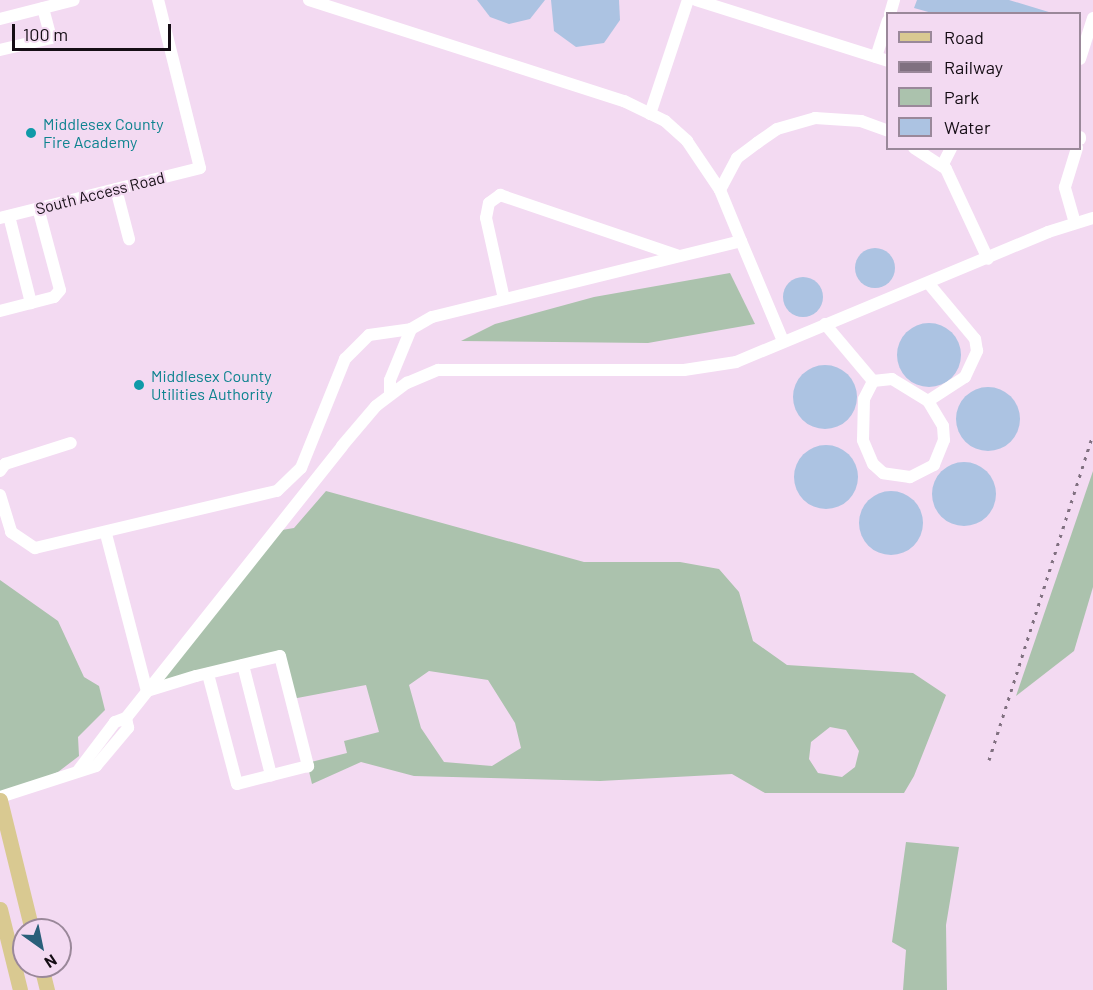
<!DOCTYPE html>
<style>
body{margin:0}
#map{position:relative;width:1093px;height:990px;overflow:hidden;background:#f3daf2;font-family:Barlow,sans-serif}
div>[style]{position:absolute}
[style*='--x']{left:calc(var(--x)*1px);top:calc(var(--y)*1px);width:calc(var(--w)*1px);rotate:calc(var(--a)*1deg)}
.green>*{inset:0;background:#abc2ad}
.water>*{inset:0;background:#acc3e2}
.round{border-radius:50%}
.minor>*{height:12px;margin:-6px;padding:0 6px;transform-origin:6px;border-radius:6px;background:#fff}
.major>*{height:15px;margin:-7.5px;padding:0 7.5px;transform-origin:7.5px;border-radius:7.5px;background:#d9c991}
.rail>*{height:3px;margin-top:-1.5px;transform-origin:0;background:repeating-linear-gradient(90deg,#807080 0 3px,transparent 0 9px)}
.dots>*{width:16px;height:16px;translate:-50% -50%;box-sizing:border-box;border:3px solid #f3daf2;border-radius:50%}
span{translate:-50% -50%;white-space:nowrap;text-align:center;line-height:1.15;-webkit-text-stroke:4.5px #f3daf2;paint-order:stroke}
.culture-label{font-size:16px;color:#0d838f}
.left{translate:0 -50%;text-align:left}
.street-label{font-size:16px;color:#150d15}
.legend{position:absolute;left:886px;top:12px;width:195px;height:138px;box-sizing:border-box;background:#f3daf2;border:2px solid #9a889a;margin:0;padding:8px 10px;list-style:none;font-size:18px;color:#150d15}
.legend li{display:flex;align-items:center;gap:12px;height:30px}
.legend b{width:30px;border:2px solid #9a889a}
.north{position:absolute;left:12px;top:918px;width:60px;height:60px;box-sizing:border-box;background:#f3daf2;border:2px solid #9a889a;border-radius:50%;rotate:147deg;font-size:16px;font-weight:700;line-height:24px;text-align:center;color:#150d15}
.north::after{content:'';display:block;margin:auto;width:21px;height:27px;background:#2a5f7a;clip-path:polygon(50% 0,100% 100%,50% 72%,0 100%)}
.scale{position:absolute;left:12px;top:24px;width:159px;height:27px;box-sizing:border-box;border:3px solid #150d15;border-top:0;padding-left:8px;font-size:18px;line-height:21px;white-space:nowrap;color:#150d15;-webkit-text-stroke:4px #f3daf2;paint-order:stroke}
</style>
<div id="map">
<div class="green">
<div style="clip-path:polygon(730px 273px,755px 324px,648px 343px,461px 341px,495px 324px,594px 297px)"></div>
<div style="clip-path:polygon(1093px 471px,1093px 587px,1074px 651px,1016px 696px)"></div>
<div style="clip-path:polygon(evenodd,326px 491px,584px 562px,680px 562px,719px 569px,739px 592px,753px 641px,787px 665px,913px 673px,946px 695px,914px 776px,904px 793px,765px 793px,732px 774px,600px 781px,414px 776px,361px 762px,312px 784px,307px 763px,347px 753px,344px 741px,379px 732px,366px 685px,292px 699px,281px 657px,147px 691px,276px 531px,294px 528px,326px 491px,429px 671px,488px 680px,515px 723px,521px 748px,492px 766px,444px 762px,421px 728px,409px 685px,429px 671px,326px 491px,830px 727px,846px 730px,859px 751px,855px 767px,842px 777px,818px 773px,809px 759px,811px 742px,830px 727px)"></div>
<div style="clip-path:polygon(0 580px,58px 621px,84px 677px,99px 686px,105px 710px,78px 737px,79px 756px,58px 772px,0 797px)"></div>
<div style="clip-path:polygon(906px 842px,959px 847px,946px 925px,947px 990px,903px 990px,906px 950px,892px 942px)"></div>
</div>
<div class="water">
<div style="clip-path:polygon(477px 0,545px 0,530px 19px,509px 24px,490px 17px)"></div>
<div style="clip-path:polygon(551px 0,619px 0,620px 20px,604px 43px,576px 47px,554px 31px)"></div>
<div style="clip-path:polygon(917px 0,1009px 0,1052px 13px,932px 13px,914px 8px)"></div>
<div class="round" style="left:855px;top:248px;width:40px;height:40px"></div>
<div class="round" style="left:783px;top:277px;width:40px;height:40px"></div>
<div class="round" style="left:897px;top:323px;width:64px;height:64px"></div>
<div class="round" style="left:793px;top:365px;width:64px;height:64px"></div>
<div class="round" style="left:956px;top:387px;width:64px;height:64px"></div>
<div class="round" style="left:794px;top:445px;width:64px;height:64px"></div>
<div class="round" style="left:932px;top:462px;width:64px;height:64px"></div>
<div class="round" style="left:859px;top:491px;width:64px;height:64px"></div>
</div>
<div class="minor">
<div style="--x:309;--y:0;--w:331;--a:17.8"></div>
<div style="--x:624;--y:101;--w:46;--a:26"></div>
<div style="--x:665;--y:121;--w:30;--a:42"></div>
<div style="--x:687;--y:141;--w:59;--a:56"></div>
<div style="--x:696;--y:0;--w:201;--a:17.6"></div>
<div style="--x:890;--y:14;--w:15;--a:-74"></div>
<div style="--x:0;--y:19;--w:76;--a:-14.4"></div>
<div style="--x:0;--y:50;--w:52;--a:-13.2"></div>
<div style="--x:51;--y:38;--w:31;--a:-105"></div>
<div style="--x:876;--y:57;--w:38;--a:-72"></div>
<div style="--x:1080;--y:59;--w:43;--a:-72.4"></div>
<div style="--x:650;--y:114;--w:120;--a:-71.6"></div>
<div style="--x:1080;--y:139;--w:2;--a:-90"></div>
<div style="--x:914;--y:148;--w:38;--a:33"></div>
<div style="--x:946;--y:169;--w:99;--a:65"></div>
<div style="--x:942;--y:166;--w:20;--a:-63"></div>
<div style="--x:116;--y:189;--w:52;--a:75.4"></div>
<div style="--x:9;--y:216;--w:90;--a:75.8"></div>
<div style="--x:0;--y:218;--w:206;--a:-14"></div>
<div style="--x:200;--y:168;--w:173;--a:-104"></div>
<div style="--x:1075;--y:223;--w:37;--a:-106"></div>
<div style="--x:1065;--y:187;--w:41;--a:-72.9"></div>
<div style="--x:741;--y:241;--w:55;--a:-112.4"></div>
<div style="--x:720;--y:190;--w:36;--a:-62"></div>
<div style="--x:737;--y:158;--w:25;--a:-37"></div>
<div style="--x:757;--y:143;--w:24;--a:-35"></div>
<div style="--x:777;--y:129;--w:40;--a:-16"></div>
<div style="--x:815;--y:118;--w:46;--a:3.7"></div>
<div style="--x:861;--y:121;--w:29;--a:20"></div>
<div style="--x:504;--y:299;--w:83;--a:-102.5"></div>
<div style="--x:486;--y:218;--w:15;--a:-79"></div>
<div style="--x:489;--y:203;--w:14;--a:-36"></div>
<div style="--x:500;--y:195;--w:189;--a:18.8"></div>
<div style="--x:0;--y:311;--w:56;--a:-14.5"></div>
<div style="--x:54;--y:297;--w:9;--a:-49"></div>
<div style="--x:60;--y:290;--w:85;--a:-105"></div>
<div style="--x:825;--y:324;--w:75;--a:49.9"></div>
<div style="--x:892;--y:379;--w:42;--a:31.4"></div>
<div style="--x:928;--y:401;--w:29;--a:59"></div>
<div style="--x:943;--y:426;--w:14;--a:86"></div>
<div style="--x:944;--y:440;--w:27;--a:112"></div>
<div style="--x:934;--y:465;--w:27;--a:153"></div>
<div style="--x:910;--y:477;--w:27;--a:-172"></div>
<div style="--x:883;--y:473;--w:13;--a:-138"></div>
<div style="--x:873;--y:464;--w:26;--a:-113"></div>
<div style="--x:863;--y:440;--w:41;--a:-88.6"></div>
<div style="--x:864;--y:399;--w:20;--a:-63"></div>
<div style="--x:873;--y:381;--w:19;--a:-6"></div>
<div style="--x:390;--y:394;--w:14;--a:-90"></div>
<div style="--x:390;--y:380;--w:55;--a:-67.6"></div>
<div style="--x:411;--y:329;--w:24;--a:-30"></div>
<div style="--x:432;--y:317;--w:318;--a:-13.8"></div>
<div style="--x:741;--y:241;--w:108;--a:67.2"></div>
<div style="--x:928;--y:401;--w:44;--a:-33"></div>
<div style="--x:965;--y:377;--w:29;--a:-65"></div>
<div style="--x:977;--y:351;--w:12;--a:-99"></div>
<div style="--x:975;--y:339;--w:72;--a:-129.9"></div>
<div style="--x:0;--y:471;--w:9;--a:-54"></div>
<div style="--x:5;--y:464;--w:69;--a:-17.7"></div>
<div style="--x:0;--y:495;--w:39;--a:73"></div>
<div style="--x:11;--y:532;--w:29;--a:34"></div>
<div style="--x:35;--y:548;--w:249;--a:-13.3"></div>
<div style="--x:277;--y:491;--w:33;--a:-44"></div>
<div style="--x:301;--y:468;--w:118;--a:-68"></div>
<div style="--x:345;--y:359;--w:34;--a:-45"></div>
<div style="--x:369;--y:335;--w:42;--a:-8.1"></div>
<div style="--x:106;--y:534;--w:162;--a:75.4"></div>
<div style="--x:147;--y:691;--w:51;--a:-17"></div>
<div style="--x:196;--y:676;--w:86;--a:-13.4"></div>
<div style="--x:280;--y:656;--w:114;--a:75.7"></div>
<div style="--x:308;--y:766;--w:73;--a:165.8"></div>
<div style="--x:237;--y:784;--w:114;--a:-104.8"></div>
<div style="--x:243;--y:665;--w:114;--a:75.7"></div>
<div style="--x:126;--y:718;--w:347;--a:-51.5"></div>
<div style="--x:342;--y:446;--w:52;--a:-49.6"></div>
<div style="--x:376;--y:406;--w:39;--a:-37"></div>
<div style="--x:407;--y:383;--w:34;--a:-23"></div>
<div style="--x:438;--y:370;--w:246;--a:0"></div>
<div style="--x:684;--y:370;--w:53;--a:-8.7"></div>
<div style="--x:736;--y:362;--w:338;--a:-22.6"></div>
<div style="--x:1048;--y:232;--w:47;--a:-17.3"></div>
<div style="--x:0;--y:797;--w:101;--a:-17.9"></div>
<div style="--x:96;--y:766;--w:50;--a:-49.9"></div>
<div style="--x:128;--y:728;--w:10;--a:-101"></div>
<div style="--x:126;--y:718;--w:12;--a:160"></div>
<div style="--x:115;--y:722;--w:61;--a:127.1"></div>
</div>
<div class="major">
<div style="--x:0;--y:800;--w:134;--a:76.2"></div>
<div style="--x:0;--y:909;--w:83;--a:76.1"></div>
<div style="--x:41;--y:966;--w:25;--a:76"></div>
</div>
<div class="rail">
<div style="--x:989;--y:760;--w:341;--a:-72.3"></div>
</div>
<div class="dots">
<div style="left:31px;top:133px;background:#0f9aa8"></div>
<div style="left:139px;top:385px;background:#0f9aa8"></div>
</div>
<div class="culture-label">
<span class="left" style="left:43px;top:133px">Middlesex County<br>Fire Academy</span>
<span class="left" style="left:151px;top:385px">Middlesex County<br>Utilities Authority</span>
</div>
<div class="street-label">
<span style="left:100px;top:193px;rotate:-14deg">South Access Road</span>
</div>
<ul class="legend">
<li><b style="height:8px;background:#d9c991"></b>Road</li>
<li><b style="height:8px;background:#807080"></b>Railway</li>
<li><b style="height:16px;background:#abc2ad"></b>Park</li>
<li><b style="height:16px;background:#acc3e2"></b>Water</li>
</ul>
<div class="north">N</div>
<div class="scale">100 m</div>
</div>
